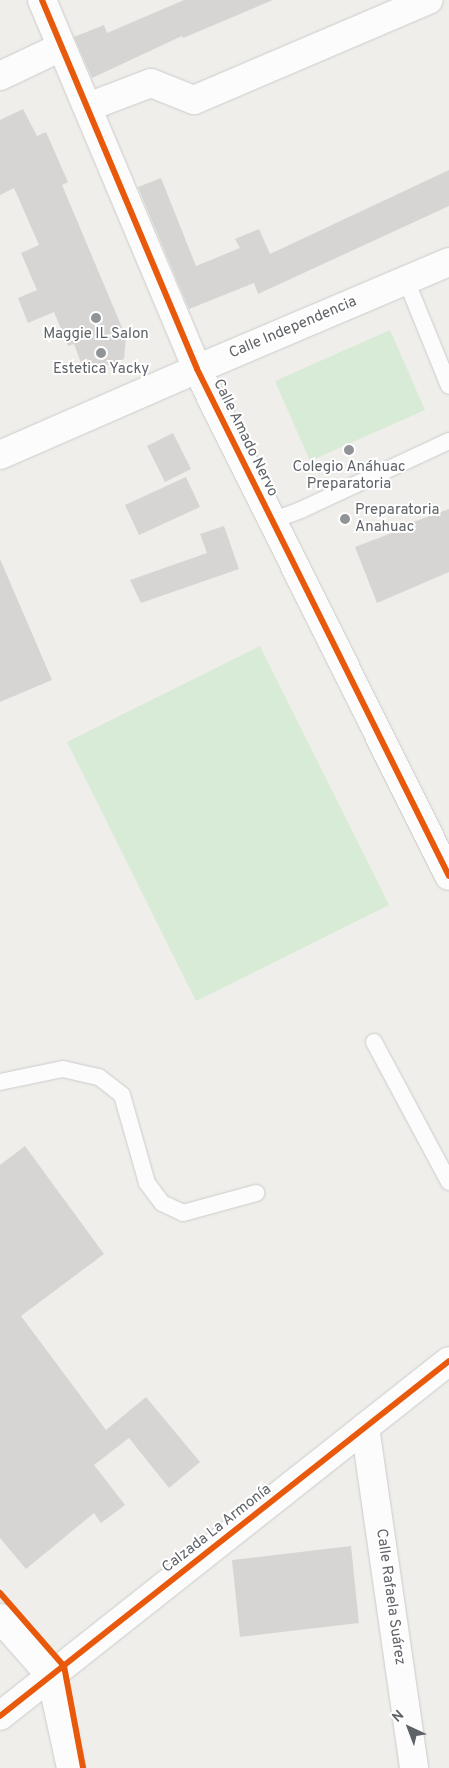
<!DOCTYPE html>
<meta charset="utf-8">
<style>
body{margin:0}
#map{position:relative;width:449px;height:1768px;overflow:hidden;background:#efeeea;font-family:Overpass,sans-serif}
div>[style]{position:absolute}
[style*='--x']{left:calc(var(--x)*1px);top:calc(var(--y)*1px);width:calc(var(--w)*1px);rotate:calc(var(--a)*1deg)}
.green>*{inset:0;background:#d8ebd6}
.building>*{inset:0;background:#d6d5d3}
.roads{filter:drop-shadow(0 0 1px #cbcccc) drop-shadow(0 0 1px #cbcccc)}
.service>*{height:16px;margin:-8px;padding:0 8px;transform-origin:8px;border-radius:8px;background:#fdfcfc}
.minor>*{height:28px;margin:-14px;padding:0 14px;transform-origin:14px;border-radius:14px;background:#fdfcfc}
.tertiary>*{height:28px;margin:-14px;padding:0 14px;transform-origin:14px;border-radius:14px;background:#fdfcfc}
.cycleway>*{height:6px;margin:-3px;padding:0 3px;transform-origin:3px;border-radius:3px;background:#e8590c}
.dots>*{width:14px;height:14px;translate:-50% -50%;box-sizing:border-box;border:2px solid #fff;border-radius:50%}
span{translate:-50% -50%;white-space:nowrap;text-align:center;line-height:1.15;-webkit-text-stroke:4px #fff;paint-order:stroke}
.street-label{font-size:15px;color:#5f6368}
.poi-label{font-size:15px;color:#5f6368}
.left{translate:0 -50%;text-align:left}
.north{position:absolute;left:384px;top:1703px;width:50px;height:50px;-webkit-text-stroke:4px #fff;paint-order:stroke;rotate:317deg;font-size:14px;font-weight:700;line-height:20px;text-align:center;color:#5f6368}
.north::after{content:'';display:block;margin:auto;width:18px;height:22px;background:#5f6368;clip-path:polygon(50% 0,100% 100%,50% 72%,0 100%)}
</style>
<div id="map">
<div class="green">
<div style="clip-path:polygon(390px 330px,425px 410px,310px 461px,275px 381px)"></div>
<div style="clip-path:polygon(260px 646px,389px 905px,196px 1001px,67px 742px)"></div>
</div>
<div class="building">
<div style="clip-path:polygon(184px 0,273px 0,183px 38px,182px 36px,92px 78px,74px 37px,104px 25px,107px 33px)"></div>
<div style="clip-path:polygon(23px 109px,37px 136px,46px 132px,68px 182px,62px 185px,126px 337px,124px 359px,85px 374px,74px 344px,68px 346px,54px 312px,28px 323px,18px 298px,37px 290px,21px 253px,39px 245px,14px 188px,0 195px,0 120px)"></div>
<div style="clip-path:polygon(449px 170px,449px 206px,258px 294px,254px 283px,189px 309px,138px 187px,161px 178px,196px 266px,240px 248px,235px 239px,259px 229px,270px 254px)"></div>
<div style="clip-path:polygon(173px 433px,191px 469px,165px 482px,147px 446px)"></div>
<div style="clip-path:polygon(186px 477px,200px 507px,139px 535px,125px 505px)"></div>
<div style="clip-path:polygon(449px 509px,449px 572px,377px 603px,355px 547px,397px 531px,397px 528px)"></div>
<div style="clip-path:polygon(224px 526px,239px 569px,141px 603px,130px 580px,207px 553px,200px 534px)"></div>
<div style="clip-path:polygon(0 559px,52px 680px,0 702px)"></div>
<div style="clip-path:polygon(25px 1146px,104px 1254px,21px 1316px,106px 1430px,146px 1397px,200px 1462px,169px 1488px,129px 1438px,94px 1465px,125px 1505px,101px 1523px,94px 1513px,26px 1569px,0 1538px,0 1165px)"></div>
<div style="clip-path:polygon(351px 1546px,359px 1623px,240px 1637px,232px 1560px)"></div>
</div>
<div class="roads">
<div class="service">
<div style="--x:406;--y:280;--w:114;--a:67.9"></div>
<div style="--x:272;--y:521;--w:33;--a:-21"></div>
<div style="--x:303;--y:509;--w:161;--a:-25"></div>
<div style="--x:374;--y:1042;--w:159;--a:61.8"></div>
<div style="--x:0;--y:1082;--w:64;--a:-11.7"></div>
<div style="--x:63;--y:1069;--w:37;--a:13"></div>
<div style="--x:99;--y:1077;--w:29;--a:38"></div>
<div style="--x:122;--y:1095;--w:91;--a:74.1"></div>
<div style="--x:147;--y:1183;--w:25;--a:53"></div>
<div style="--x:162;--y:1203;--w:23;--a:25"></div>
<div style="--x:183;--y:1213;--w:76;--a:-15.3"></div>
</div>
<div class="minor">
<div style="--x:0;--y:76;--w:68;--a:-25.4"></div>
<div style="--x:88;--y:107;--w:67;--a:-20.9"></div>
<div style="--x:151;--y:83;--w:46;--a:21.6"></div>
<div style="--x:194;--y:100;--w:255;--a:-23.1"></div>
<div style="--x:197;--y:369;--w:274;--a:-23"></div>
<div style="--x:365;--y:1427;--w:345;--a:81.8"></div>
<div style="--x:0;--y:1716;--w:572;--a:-38.33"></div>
</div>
<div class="tertiary">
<div style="--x:42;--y:0;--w:400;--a:67.2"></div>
<div style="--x:197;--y:369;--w:566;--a:63.57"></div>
<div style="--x:0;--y:455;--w:215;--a:-23.6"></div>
<div style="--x:0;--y:1618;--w:77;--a:48.7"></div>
<div style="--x:51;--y:1676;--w:94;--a:77.7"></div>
</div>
</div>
<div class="cycleway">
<div style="--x:42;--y:0;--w:400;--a:67.2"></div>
<div style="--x:197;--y:369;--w:566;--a:63.57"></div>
<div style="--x:0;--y:1593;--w:97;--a:48.8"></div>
<div style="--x:64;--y:1666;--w:104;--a:79.4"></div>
<div style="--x:0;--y:1716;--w:572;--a:-38.33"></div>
</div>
<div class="dots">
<div style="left:96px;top:318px;background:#919496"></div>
<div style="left:101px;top:353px;background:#919496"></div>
<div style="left:349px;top:450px;background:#919496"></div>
<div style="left:345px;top:519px;background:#919496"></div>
</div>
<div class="street-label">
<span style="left:293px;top:328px;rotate:-23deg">Calle Independencia</span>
<span style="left:245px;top:438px;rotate:64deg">Calle Amado Nervo</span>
<span style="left:217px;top:1529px;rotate:-38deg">Calzada La Armonía</span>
<span style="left:390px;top:1597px;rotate:82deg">Calle Rafaela Suárez</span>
</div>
<div class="poi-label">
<span style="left:96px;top:335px">Maggie IL Salon</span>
<span style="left:101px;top:370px">Estetica Yacky</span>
<span style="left:349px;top:476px">Colegio Anáhuac<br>Preparatoria</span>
<span class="left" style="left:355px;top:519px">Preparatoria<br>Anahuac</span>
</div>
<div class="north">N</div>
</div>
